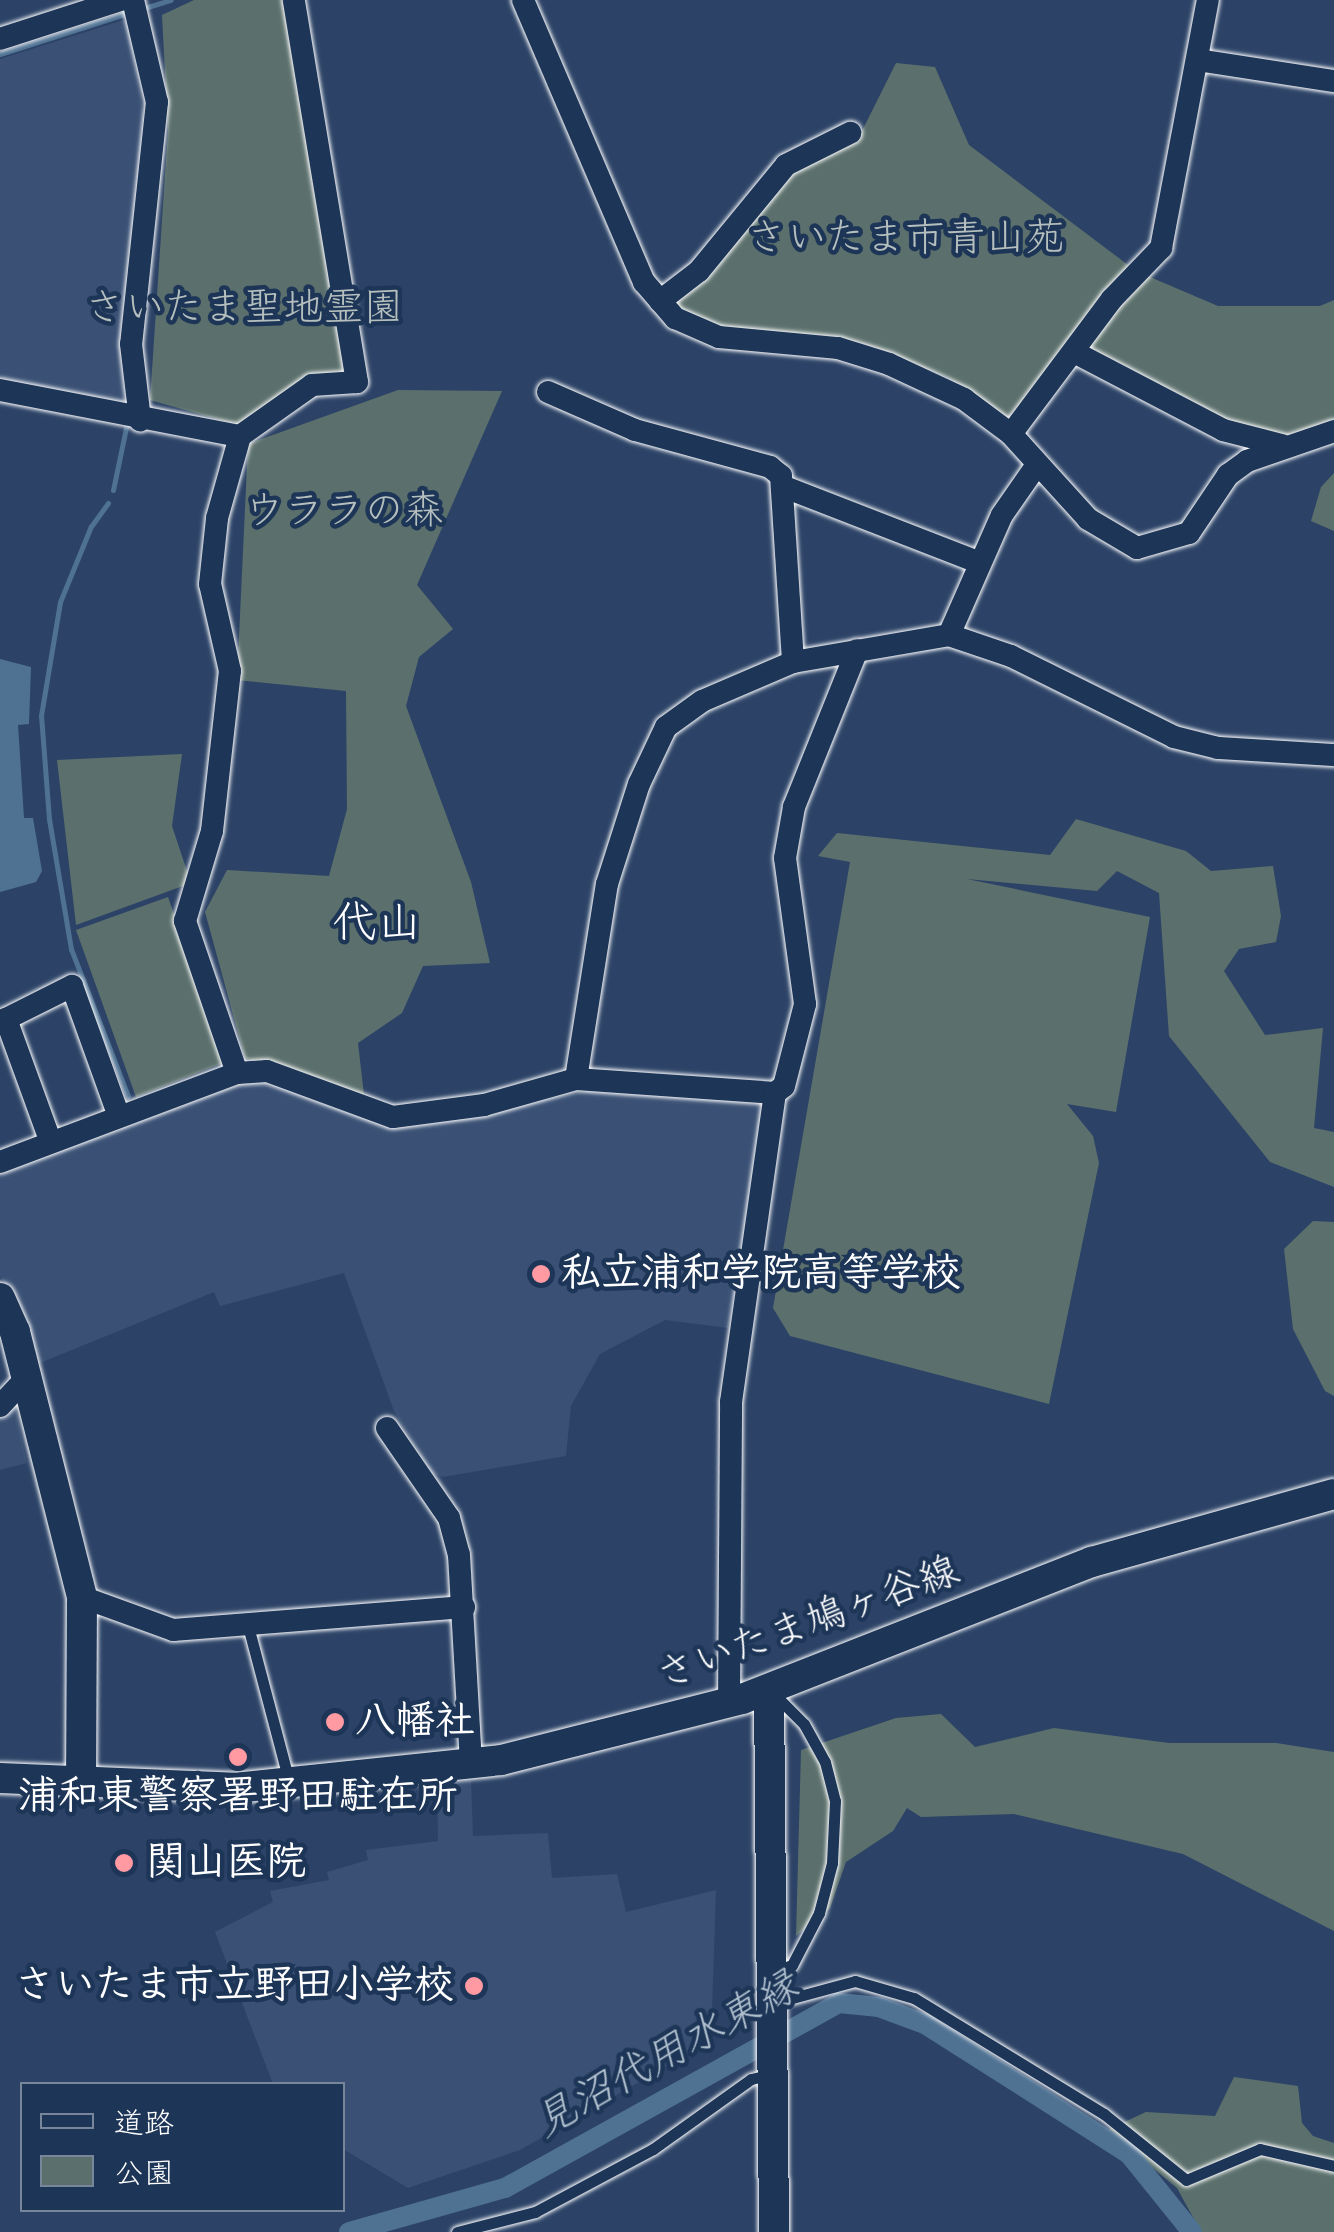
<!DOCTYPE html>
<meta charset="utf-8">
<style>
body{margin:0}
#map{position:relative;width:1334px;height:2232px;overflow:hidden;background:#2c4367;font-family:Mynerve,"Klee One",sans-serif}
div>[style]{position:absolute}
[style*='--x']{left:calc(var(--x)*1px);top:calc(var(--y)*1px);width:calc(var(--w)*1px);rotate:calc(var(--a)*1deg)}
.built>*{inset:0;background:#3a5175}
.green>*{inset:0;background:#5b706c}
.water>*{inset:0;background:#4f7293}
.stream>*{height:5px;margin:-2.5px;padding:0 2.5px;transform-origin:2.5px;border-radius:2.5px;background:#4f7293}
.canal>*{height:20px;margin:-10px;padding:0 10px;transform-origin:10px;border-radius:10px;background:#4f7293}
.roads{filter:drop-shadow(0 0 2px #fff) drop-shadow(0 0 2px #fff)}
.lane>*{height:11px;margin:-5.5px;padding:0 5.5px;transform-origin:5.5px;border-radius:5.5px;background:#1d3557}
.street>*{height:22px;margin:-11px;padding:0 11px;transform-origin:11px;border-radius:11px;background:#1d3557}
.secondary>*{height:30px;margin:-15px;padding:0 15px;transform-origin:15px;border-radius:15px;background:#1d3557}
.dots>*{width:28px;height:28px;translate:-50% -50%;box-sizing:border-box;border:5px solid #1d3557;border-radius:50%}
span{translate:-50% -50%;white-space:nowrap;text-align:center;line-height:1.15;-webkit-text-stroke:9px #1d3557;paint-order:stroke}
.park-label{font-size:40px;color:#b5bfbd}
.poi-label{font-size:40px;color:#fff;font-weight:700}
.left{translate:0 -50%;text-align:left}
.right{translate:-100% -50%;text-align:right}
.street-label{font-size:40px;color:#fff}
.water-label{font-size:42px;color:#b0c0ce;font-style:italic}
.quarter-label{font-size:45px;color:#fff}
.legend{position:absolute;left:20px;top:2082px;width:325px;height:130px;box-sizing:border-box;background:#1d3557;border:2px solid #77869a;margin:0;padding:12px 18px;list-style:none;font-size:30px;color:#fff}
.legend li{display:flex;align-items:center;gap:20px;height:50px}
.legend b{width:50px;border:2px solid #77869a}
</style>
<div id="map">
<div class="built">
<div style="clip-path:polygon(127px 19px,144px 118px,123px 345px,124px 408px,0 381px,0 59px)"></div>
<div style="clip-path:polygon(256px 1070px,365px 1115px,492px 1110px,600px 1089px,766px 1099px,728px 1328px,665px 1320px,600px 1354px,571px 1406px,566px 1456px,443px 1477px,432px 1473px,394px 1411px,344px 1273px,220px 1306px,214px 1292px,35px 1365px,28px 1320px,0 1276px,0 1173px)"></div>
<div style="clip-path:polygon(14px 1401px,27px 1463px,0 1470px,0 1415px)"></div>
<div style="clip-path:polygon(471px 1780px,473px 1836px,548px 1833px,552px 1878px,617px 1874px,626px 1912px,716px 1890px,711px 2041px,520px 2150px,408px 2188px,343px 2149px,342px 2084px,273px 2084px,215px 1932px,273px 1902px,270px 1891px,329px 1880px,327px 1872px,368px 1860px,366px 1850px,438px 1841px,437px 1785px)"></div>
</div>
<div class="green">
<div style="clip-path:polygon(194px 0,284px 0,345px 372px,238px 425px,150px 400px,168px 131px,162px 15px)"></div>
<div style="clip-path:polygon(896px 63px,935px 67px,969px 145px,1136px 271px,1218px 306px,1320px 306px,1334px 300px,1334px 424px,1277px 439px,1227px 426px,1070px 342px,1011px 421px,947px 377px,859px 342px,718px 331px,672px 305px,789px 170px,859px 137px)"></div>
<div style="clip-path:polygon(398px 390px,502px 391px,417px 585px,453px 629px,419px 657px,406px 706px,471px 882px,490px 963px,423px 966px,402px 1013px,358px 1043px,364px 1095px,245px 1058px,205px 912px,227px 870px,329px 876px,347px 809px,346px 691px,237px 680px,248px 444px)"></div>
<div style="clip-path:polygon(1334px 473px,1334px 531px,1311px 521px,1321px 487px)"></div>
<div style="clip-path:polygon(182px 754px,172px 826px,191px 883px,76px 925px,57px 760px)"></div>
<div style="clip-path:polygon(1076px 819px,1186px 851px,1211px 871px,1273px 866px,1281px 916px,1276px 942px,1239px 949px,1224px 971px,1265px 1035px,1323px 1028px,1314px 1128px,1334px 1132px,1334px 1187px,1270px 1162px,1169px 1036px,1159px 893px,1117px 871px,1097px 891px,967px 879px,1150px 917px,1116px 1112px,1067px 1104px,1093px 1136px,1099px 1163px,1049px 1404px,790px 1336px,773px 1308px,850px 862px,818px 856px,837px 833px,1050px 855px)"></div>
<div style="clip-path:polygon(168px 897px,225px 1062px,136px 1097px,76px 930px)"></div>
<div style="clip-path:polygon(1313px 1221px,1334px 1222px,1334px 1396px,1325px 1391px,1293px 1329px,1284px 1249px)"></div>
<div style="clip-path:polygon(941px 1714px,975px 1747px,1054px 1728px,1169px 1743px,1276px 1743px,1334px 1752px,1334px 1931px,1183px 1854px,1014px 1814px,921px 1817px,907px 1808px,893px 1831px,846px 1862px,830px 1908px,796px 1936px,801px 1750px,896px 1718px)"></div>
<div style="clip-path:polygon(1234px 2077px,1298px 2086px,1302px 2123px,1313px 2136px,1334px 2143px,1334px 2232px,1201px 2232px,1177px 2188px,1107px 2130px,1146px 2112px,1215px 2116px)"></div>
</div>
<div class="water">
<div style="clip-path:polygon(0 659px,31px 667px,29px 724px,18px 725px,24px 818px,33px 818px,42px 871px,36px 882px,0 892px)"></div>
</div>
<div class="stream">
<div style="--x:141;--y:9;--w:31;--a:-17"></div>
<div style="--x:0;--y:54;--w:138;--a:-17.8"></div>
<div style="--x:113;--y:490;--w:68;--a:-78.2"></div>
<div style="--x:108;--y:503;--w:29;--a:126"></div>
<div style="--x:91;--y:526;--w:82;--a:112.2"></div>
<div style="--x:60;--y:602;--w:115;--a:99.5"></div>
<div style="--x:41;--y:715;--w:104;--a:85.6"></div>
<div style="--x:49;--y:819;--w:132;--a:80.4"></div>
<div style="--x:71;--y:949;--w:158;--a:68.8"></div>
</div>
<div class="canal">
<div style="--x:349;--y:2232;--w:162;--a:-15.8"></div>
<div style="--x:505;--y:2188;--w:382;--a:-29"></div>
<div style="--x:839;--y:2003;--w:40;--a:5.7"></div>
<div style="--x:879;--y:2007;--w:49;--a:20.3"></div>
<div style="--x:925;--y:2024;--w:242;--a:32.5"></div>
<div style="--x:1129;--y:2154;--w:100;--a:51.1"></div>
</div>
<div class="roads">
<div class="lane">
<div style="--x:248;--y:1626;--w:160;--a:75.2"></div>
<div style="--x:772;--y:1692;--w:45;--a:45"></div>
<div style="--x:804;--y:1724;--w:43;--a:61.1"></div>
<div style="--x:825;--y:1762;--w:40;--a:75.6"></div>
<div style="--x:835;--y:1801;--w:62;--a:92.8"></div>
<div style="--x:832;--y:1863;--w:52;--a:104.6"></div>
<div style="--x:819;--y:1913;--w:59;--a:117.4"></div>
<div style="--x:792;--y:1965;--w:19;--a:159"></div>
<div style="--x:774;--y:2003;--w:84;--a:-15.2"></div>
<div style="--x:855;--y:1981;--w:61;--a:16.1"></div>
<div style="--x:914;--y:1998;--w:223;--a:31.4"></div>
<div style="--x:1104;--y:2114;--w:105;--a:38.8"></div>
<div style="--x:1186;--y:2180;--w:80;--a:-22.7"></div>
<div style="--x:1260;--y:2149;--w:76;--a:12.9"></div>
<div style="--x:457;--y:2232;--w:81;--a:-14.4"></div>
<div style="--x:535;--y:2212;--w:134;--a:-28.1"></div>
<div style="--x:653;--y:2149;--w:120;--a:-35.5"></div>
<div style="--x:751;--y:2079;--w:22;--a:-13"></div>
</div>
<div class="street">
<div style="--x:133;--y:0;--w:105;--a:76.8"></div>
<div style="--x:157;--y:102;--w:243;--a:96.1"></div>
<div style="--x:131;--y:344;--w:77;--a:83.2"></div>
<div style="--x:523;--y:0;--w:307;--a:66.8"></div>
<div style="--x:644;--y:282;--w:48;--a:49.3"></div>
<div style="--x:675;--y:318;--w:48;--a:23.4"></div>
<div style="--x:719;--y:337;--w:120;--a:5.3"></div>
<div style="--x:838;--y:348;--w:53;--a:17.4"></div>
<div style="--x:889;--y:364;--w:83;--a:25"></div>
<div style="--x:964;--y:399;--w:59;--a:36.7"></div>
<div style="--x:1011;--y:434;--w:169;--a:-53.2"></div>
<div style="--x:1112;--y:299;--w:71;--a:-46.1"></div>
<div style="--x:1161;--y:248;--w:252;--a:-79.3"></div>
<div style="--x:0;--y:39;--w:127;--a:-17.9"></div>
<div style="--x:1198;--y:60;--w:138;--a:8.8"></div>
<div style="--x:660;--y:301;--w:49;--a:-37.6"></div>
<div style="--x:699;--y:271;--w:137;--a:-50.6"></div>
<div style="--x:786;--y:165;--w:72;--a:-26.6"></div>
<div style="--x:1074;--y:352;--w:168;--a:27.6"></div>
<div style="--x:1223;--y:430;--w:61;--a:14.3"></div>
<div style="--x:0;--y:390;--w:244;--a:10.9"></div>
<div style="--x:240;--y:436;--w:88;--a:-35.3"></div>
<div style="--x:312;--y:385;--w:45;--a:-3.8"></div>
<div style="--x:357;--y:382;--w:387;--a:-99.4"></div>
<div style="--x:548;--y:392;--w:95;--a:23.6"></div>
<div style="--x:635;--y:430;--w:140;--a:15.3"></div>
<div style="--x:770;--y:467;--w:14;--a:39"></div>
<div style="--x:781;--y:476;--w:186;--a:86.3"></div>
<div style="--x:1011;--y:434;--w:115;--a:47.8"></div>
<div style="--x:1088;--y:519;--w:57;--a:30.6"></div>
<div style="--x:1137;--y:548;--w:54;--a:-16.1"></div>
<div style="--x:1189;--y:533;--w:70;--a:-56.1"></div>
<div style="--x:1228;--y:475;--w:24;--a:-36"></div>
<div style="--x:1247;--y:461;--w:92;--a:-19"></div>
<div style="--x:782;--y:486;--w:210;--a:21.2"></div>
<div style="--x:949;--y:635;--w:131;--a:-66.2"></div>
<div style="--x:1002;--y:515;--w:60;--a:-55.2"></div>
<div style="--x:237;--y:1073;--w:161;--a:-108.9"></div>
<div style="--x:185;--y:921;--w:94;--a:-73.3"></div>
<div style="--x:212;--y:831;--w:161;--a:-83.6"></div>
<div style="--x:230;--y:671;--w:89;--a:-102.9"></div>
<div style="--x:210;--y:584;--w:66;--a:-83.9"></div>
<div style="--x:217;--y:518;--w:85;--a:-74.3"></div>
<div style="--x:576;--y:1079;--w:197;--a:-81"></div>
<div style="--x:607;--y:884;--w:105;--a:-72.3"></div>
<div style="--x:639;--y:784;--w:63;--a:-64.7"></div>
<div style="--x:666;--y:727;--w:44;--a:-35.8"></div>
<div style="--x:702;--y:701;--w:99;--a:-23.2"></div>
<div style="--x:793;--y:662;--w:158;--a:-9.8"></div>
<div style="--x:949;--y:635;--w:65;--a:18.7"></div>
<div style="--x:1011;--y:656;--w:182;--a:26.4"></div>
<div style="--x:1174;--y:737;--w:45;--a:14"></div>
<div style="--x:1218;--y:748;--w:116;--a:3.5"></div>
<div style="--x:50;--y:1140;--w:129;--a:-110"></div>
<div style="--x:6;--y:1019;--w:74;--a:-26.6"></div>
<div style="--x:72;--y:986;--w:136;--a:70.2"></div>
<div style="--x:0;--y:1162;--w:253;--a:-20.6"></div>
<div style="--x:237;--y:1073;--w:30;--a:-4"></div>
<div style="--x:267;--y:1071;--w:134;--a:20.1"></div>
<div style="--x:393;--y:1117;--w:92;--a:-7.5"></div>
<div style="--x:484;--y:1105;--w:96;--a:-15.8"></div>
<div style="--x:576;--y:1079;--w:199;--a:4"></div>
<div style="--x:0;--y:1406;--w:35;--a:-47"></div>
<div style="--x:387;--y:1428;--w:109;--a:55.4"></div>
<div style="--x:449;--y:1518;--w:38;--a:75"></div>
<div style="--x:459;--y:1555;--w:210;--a:86.7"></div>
<div style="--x:82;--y:1597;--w:97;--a:19.9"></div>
<div style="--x:173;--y:1630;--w:292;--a:-4.5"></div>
<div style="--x:729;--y:1703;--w:301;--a:-89.6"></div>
<div style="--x:731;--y:1402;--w:312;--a:-81.9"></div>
<div style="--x:775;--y:1093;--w:11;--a:-38"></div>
<div style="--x:784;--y:1086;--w:85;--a:-75.6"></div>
<div style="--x:805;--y:1004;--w:147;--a:-97.8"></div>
<div style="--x:785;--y:858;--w:52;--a:-80"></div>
<div style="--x:794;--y:807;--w:169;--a:-68.1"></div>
</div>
<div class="secondary">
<div style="--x:0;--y:1298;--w:37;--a:66"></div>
<div style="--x:15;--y:1332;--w:273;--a:75.8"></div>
<div style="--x:82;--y:1597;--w:188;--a:90.3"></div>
<div style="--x:769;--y:1690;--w:542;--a:89.47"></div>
<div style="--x:0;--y:1778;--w:235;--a:2.4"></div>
<div style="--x:235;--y:1788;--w:267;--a:-6"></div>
<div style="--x:501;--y:1760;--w:249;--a:-14.2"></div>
<div style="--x:742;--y:1699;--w:376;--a:-21.4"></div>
<div style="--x:1092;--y:1562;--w:251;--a:-15.7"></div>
</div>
</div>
<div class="dots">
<div style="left:541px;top:1274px;background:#ff9aa2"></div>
<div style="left:335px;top:1722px;background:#ff9aa2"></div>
<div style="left:238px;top:1757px;background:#ff9aa2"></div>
<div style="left:124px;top:1863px;background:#ff9aa2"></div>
<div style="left:474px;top:1986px;background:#ff9aa2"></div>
</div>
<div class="park-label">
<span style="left:906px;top:239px">さいたま市青山苑</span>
<span style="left:244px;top:309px">さいたま聖地霊園</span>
<span style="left:344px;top:512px">ウララの森</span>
</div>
<div class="poi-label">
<span class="left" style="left:561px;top:1274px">私立浦和学院高等学校</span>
<span class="left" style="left:355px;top:1722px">八幡社</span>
<span style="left:238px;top:1797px">浦和東警察署野田駐在所</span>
<span class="left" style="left:146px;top:1863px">関山医院</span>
<span class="right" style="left:454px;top:1986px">さいたま市立野田小学校</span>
</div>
<div class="street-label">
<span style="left:808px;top:1624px;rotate:-20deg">さいたま鳩ヶ谷線</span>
</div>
<div class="water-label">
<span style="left:667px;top:2056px;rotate:-29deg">見沼代用水東縁</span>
</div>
<div class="quarter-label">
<span style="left:377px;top:925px">代山</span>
</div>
<ul class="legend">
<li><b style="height:12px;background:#1d3557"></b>道路</li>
<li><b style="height:28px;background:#5b706c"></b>公園</li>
</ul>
</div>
